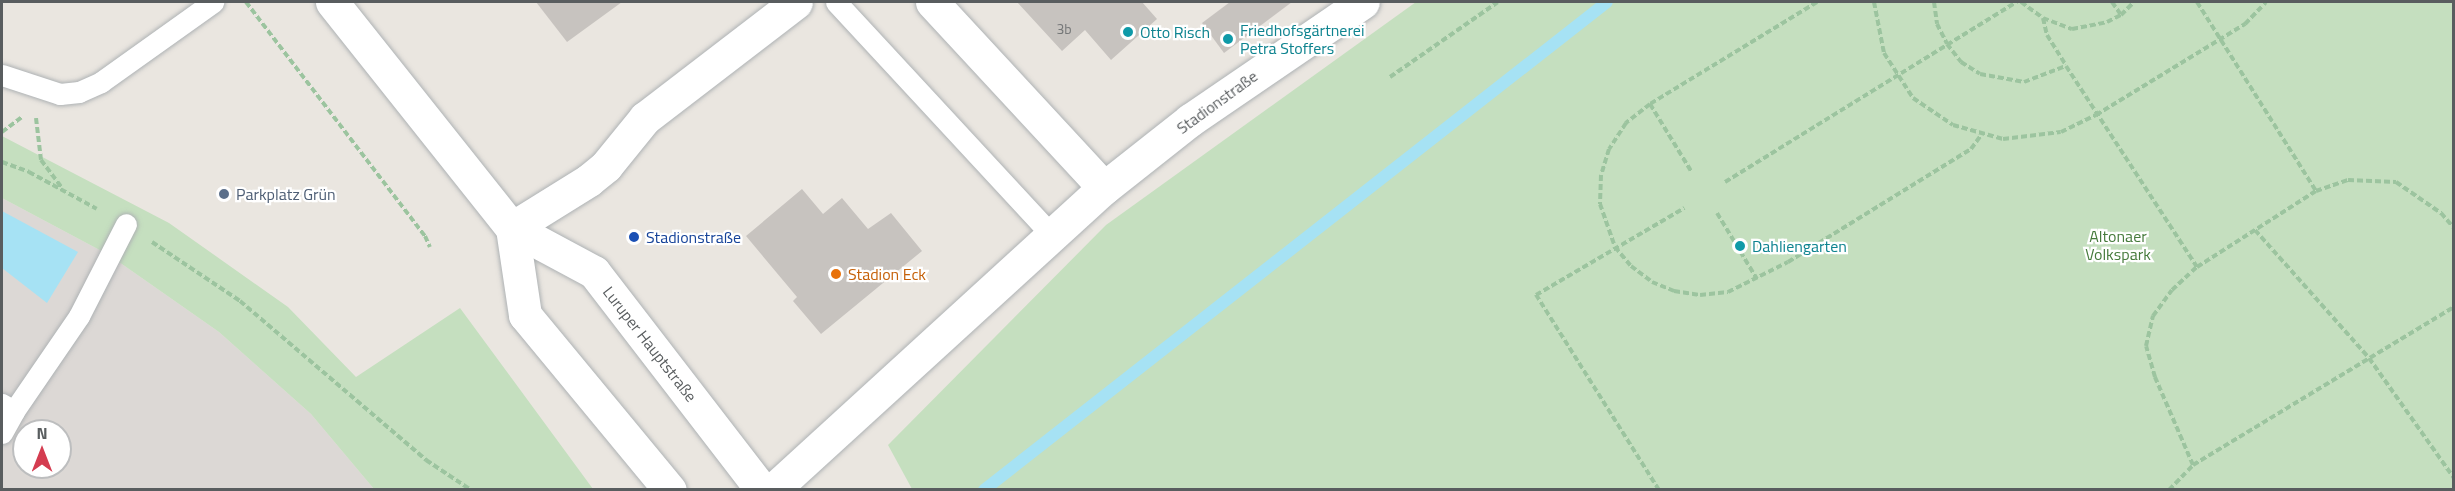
<!DOCTYPE html>
<meta charset="utf-8">
<style>
body{margin:0}
#map{position:relative;width:2455px;height:491px;overflow:hidden;background:#eae6e0;font-family:"Titillium Web",sans-serif}
div>[style]{position:absolute}
[style*='--x']{left:calc(var(--x)*1px);top:calc(var(--y)*1px);width:calc(var(--w)*1px);rotate:calc(var(--a)*1deg)}
.industrial>*{inset:0;background:#dcd8d5}
.green>*{inset:0;background:#c5dfbf}
.water>*{inset:0;background:#a6e2f4}
.stream>*{height:12px;margin:-6px;padding:0 6px;transform-origin:6px;border-radius:6px;background:#a6e2f4}
.building>*{inset:0;background:#c7c3bf}
.path>*{height:4px;margin-top:-2px;transform-origin:0;background:repeating-linear-gradient(90deg,#9cc49f 0 6px,transparent 0 9px)}
.roads{filter:drop-shadow(0 0 2px #aeb2b4) drop-shadow(0 0 2px #aeb2b4)}
.lane>*{height:21px;margin:-10.5px;padding:0 10.5px;transform-origin:10.5px;border-radius:10.5px;background:#fff}
.street>*{height:33px;margin:-16.5px;padding:0 16.5px;transform-origin:16.5px;border-radius:16.5px;background:#fff}
.secondary>*{height:33px;margin:-16.5px;padding:0 16.5px;transform-origin:16.5px;border-radius:16.5px;background:#fff}
.dots>*{width:16px;height:16px;translate:-50% -50%;box-sizing:border-box;border:3px solid #fff;border-radius:50%}
span{translate:-50% -50%;white-space:nowrap;text-align:center;line-height:1.15;-webkit-text-stroke:4.5px #fff;paint-order:stroke}
.number-label{font-size:14px;color:#747677}
.number-label span{-webkit-text-stroke-width:0}
.culture-label{font-size:16px;color:#0d838f}
.left{translate:0 -50%;text-align:left}
.street-label{font-size:16px;color:#595d5f}
.service-label{font-size:16px;color:#4e5e75}
.park-label{font-size:16px;color:#467b3c}
.transit-label{font-size:16px;color:#164399}
.food-label{font-size:16px;color:#c56008}
.frame{position:absolute;inset:0;border:3px solid #595d5f;pointer-events:none}
.north{position:absolute;left:12px;top:419px;width:60px;height:60px;box-sizing:border-box;background:#fff;border:2px solid #bdbebf;border-radius:50%;rotate:0deg;font-size:16px;font-weight:700;line-height:24px;text-align:center;color:#595d5f}
.north::after{content:'';display:block;margin:auto;width:21px;height:27px;background:#d43c50;clip-path:polygon(50% 0,100% 100%,50% 72%,0 100%)}
</style>
<div id="map">
<div class="industrial">
<div style="clip-path:polygon(evenodd,2px 198px,109px 255px,219px 332px,311px 414px,374px 489px,2px 489px,2px 198px,24px 431px,60px 431px,60px 467px,24px 467px,24px 431px)"></div>
</div>
<div class="green">
<div style="clip-path:polygon(1416px 2px,2453px 2px,2453px 489px,912px 489px,888px 445px,1106px 225px)"></div>
<div style="clip-path:polygon(2px 136px,169px 223px,288px 307px,356px 377px,460px 308px,593px 489px,374px 489px,311px 414px,219px 332px,109px 255px,2px 198px)"></div>
</div>
<div class="water">
<div style="clip-path:polygon(2px 211px,78px 252px,47px 303px,2px 268px)"></div>
</div>
<div class="stream">
<div style="--x:984;--y:490;--w:791;--a:-38.07"></div>
</div>
<div class="building">
<div style="clip-path:polygon(536px 2px,622px 2px,567px 42px)"></div>
<div style="clip-path:polygon(1017px 2px,1142px 2px,1157px 19px,1111px 60px,1085px 30px,1062px 51px)"></div>
<div style="clip-path:polygon(1230px 2px,1292px 2px,1224px 53px,1202px 23px)"></div>
<div style="clip-path:polygon(802px 189px,823px 214px,842px 198px,868px 229px,891px 213px,922px 251px,821px 334px,793px 301px,797px 297px,746px 236px)"></div>
</div>
<div class="path">
<div style="--x:246;--y:2;--w:295;--a:52.6"></div>
<div style="--x:425;--y:236;--w:12;--a:66"></div>
<div style="--x:1817;--y:2;--w:196;--a:148.6"></div>
<div style="--x:1650;--y:104;--w:31;--a:142"></div>
<div style="--x:1626;--y:123;--w:31;--a:123"></div>
<div style="--x:1609;--y:149;--w:27;--a:107"></div>
<div style="--x:1601;--y:175;--w:29;--a:92"></div>
<div style="--x:1600;--y:204;--w:46;--a:70.8"></div>
<div style="--x:1615;--y:247;--w:25;--a:50"></div>
<div style="--x:1631;--y:266;--w:26;--a:37"></div>
<div style="--x:1652;--y:282;--w:24;--a:22"></div>
<div style="--x:1674;--y:291;--w:26;--a:9"></div>
<div style="--x:1700;--y:295;--w:28;--a:-6"></div>
<div style="--x:1728;--y:292;--w:67;--a:-26.6"></div>
<div style="--x:1788;--y:262;--w:215;--a:-31.7"></div>
<div style="--x:1971;--y:149;--w:17;--a:-54"></div>
<div style="--x:1874;--y:2;--w:52;--a:78.9"></div>
<div style="--x:1884;--y:53;--w:54;--a:57.2"></div>
<div style="--x:1913;--y:98;--w:48;--a:34"></div>
<div style="--x:1953;--y:125;--w:52;--a:15.6"></div>
<div style="--x:2003;--y:139;--w:58;--a:-6.9"></div>
<div style="--x:2061;--y:132;--w:39;--a:-26"></div>
<div style="--x:2096;--y:115;--w:175;--a:-31.4"></div>
<div style="--x:2245;--y:24;--w:30;--a:-46"></div>
<div style="--x:1934;--y:2;--w:22;--a:82"></div>
<div style="--x:1937;--y:24;--w:22;--a:63"></div>
<div style="--x:1947;--y:44;--w:23;--a:52"></div>
<div style="--x:1961;--y:62;--w:22;--a:32"></div>
<div style="--x:1980;--y:74;--w:45;--a:10.3"></div>
<div style="--x:2024;--y:82;--w:45;--a:-20.9"></div>
<div style="--x:2021;--y:2;--w:27;--a:36"></div>
<div style="--x:2043;--y:18;--w:31;--a:21"></div>
<div style="--x:2072;--y:29;--w:36;--a:-11"></div>
<div style="--x:2107;--y:22;--w:16;--a:-27"></div>
<div style="--x:2121;--y:15;--w:18;--a:-45"></div>
<div style="--x:2112;--y:2;--w:16;--a:55"></div>
<div style="--x:2197;--y:2;--w:223;--a:57.8"></div>
<div style="--x:2043;--y:18;--w:17;--a:77"></div>
<div style="--x:2047;--y:35;--w:36;--a:58"></div>
<div style="--x:2066;--y:66;--w:240;--a:56.9"></div>
<div style="--x:1390;--y:77;--w:131;--a:-34.8"></div>
<div style="--x:1650;--y:104;--w:79;--a:58.5"></div>
<div style="--x:36;--y:118;--w:42;--a:83.2"></div>
<div style="--x:41;--y:160;--w:34;--a:53"></div>
<div style="--x:2;--y:132;--w:26;--a:-37"></div>
<div style="--x:2;--y:162;--w:29;--a:20"></div>
<div style="--x:29;--y:172;--w:77;--a:28.6"></div>
<div style="--x:1725;--y:182;--w:343;--a:-31.7"></div>
<div style="--x:1717;--y:213;--w:77;--a:58.8"></div>
<div style="--x:2255;--y:230;--w:171;--a:48.3"></div>
<div style="--x:2369;--y:358;--w:147;--a:54.7"></div>
<div style="--x:152;--y:242;--w:106;--a:33.8"></div>
<div style="--x:240;--y:301;--w:245;--a:40.5"></div>
<div style="--x:426;--y:460;--w:54;--a:33.7"></div>
<div style="--x:2193;--y:465;--w:96;--a:-113.4"></div>
<div style="--x:2155;--y:377;--w:32;--a:-106"></div>
<div style="--x:2146;--y:346;--w:31;--a:-77"></div>
<div style="--x:2153;--y:316;--w:32;--a:-54"></div>
<div style="--x:2172;--y:290;--w:34;--a:-43"></div>
<div style="--x:2197;--y:267;--w:141;--a:-32.6"></div>
<div style="--x:2316;--y:191;--w:34;--a:-19"></div>
<div style="--x:2348;--y:180;--w:48;--a:2.4"></div>
<div style="--x:2396;--y:182;--w:55;--a:34.6"></div>
<div style="--x:2441;--y:213;--w:20;--a:49"></div>
<div style="--x:1659;--y:490;--w:231;--a:-122.2"></div>
<div style="--x:1536;--y:295;--w:172;--a:-30.4"></div>
<div style="--x:2169;--y:490;--w:35;--a:-46"></div>
<div style="--x:2193;--y:465;--w:305;--a:-31.2"></div>
</div>
<div class="roads">
<div class="lane">
<div style="--x:836;--y:2;--w:316;--a:47.2"></div>
<div style="--x:2;--y:75;--w:61;--a:18.1"></div>
<div style="--x:60;--y:94;--w:19;--a:-6"></div>
<div style="--x:79;--y:92;--w:24;--a:-24"></div>
<div style="--x:101;--y:82;--w:138;--a:-35.5"></div>
<div style="--x:14;--y:411;--w:115;--a:-55.6"></div>
<div style="--x:79;--y:316;--w:103;--a:-62.9"></div>
<div style="--x:2;--y:433;--w:25;--a:-61"></div>
<div style="--x:14;--y:411;--w:14;--a:-150"></div>
</div>
<div class="street">
<div style="--x:932;--y:2;--w:253;--a:47.2"></div>
<div style="--x:512;--y:228;--w:91;--a:-31.9"></div>
<div style="--x:589;--y:180;--w:22;--a:-39"></div>
<div style="--x:606;--y:166;--w:62;--a:-50.9"></div>
<div style="--x:645;--y:118;--w:190;--a:-37.5"></div>
</div>
<div class="secondary">
<div style="--x:332;--y:2;--w:289;--a:51.5"></div>
<div style="--x:512;--y:228;--w:93;--a:28.2"></div>
<div style="--x:594;--y:272;--w:275;--a:52.4"></div>
<div style="--x:512;--y:228;--w:88;--a:81.5"></div>
<div style="--x:525;--y:315;--w:227;--a:50.4"></div>
<div style="--x:773;--y:490;--w:448;--a:-42.4"></div>
<div style="--x:1104;--y:188;--w:110;--a:-38.3"></div>
<div style="--x:1190;--y:120;--w:209;--a:-34.3"></div>
</div>
</div>
<div class="dots">
<div style="left:1128px;top:32px;background:#0f9aa8"></div>
<div style="left:1228px;top:39px;background:#0f9aa8"></div>
<div style="left:224px;top:194px;background:#5c6f8a"></div>
<div style="left:634px;top:237px;background:#1a4fb4"></div>
<div style="left:1740px;top:246px;background:#0f9aa8"></div>
<div style="left:836px;top:274px;background:#e8710a"></div>
</div>
<div class="number-label">
<span style="left:1064px;top:29px">3b</span>
</div>
<div class="culture-label">
<span class="left" style="left:1240px;top:39px">Friedhofsgärtnerei<br>Petra Stoffers</span>
<span class="left" style="left:1140px;top:32px">Otto Risch</span>
<span class="left" style="left:1752px;top:246px">Dahliengarten</span>
</div>
<div class="street-label">
<span style="left:1217px;top:102px;rotate:-36deg">Stadionstraße</span>
<span style="left:650px;top:344px;rotate:52deg">Luruper Hauptstraße</span>
</div>
<div class="service-label">
<span class="left" style="left:236px;top:194px">Parkplatz Grün</span>
</div>
<div class="park-label">
<span style="left:2118px;top:245px">Altonaer<br>Volkspark</span>
</div>
<div class="transit-label">
<span class="left" style="left:646px;top:237px">Stadionstraße</span>
</div>
<div class="food-label">
<span class="left" style="left:848px;top:274px">Stadion Eck</span>
</div>
<div class="frame"></div>
<div class="north">N</div>
</div>
